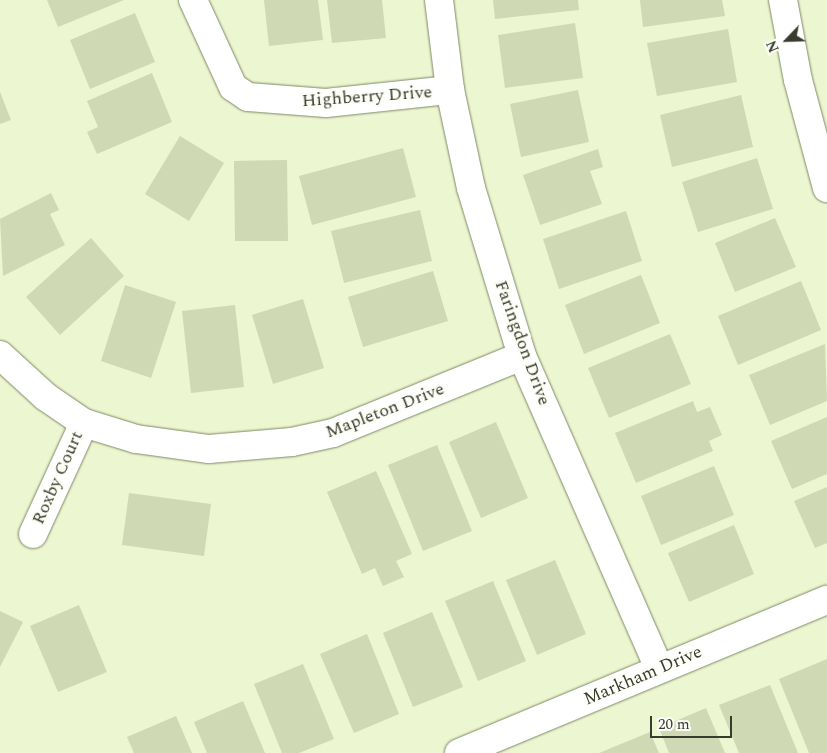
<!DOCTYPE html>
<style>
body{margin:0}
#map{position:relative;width:827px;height:753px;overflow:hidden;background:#ecf6d0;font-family:Spectral,serif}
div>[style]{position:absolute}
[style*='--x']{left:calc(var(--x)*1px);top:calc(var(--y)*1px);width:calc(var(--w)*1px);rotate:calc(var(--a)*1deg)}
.building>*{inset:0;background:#cfd9b4}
.roads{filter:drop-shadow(0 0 1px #808867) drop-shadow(0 0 1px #808867)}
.street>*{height:28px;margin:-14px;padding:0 14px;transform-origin:14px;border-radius:14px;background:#fff}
span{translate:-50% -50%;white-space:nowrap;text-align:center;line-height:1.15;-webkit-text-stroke:5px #fcfef7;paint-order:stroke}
.street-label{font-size:18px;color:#383c2d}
.north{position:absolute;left:762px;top:15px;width:50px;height:50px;-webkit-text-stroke:4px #fcfef7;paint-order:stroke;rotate:246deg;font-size:14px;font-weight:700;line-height:20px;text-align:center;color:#383c2d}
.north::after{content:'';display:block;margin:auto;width:18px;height:22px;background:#383c2d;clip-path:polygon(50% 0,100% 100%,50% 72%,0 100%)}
.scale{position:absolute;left:650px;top:716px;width:82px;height:22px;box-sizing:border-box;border:2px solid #383c2d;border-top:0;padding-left:6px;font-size:15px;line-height:18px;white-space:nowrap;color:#383c2d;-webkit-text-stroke:4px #fcfef7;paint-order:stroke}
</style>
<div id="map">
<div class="building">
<div style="clip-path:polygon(47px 0,124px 0,58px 27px)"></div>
<div style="clip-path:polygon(264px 0,318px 0,323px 40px,269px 46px)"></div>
<div style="clip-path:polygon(327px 0,382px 0,386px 38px,332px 43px)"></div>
<div style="clip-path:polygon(493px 0,578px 0,579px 10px,495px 19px)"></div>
<div style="clip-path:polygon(640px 0,722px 0,725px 16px,643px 27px)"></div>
<div style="clip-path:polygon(135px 13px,155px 62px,90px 89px,70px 40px)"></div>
<div style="clip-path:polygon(575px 23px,583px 78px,505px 88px,498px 35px)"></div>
<div style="clip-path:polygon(728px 29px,737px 82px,657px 96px,647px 43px)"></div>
<div style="clip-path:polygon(152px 73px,172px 122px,97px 154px,87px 132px,98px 127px,87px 101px)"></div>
<div style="clip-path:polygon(578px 90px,589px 142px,521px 157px,510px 104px)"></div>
<div style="clip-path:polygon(0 92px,11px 120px,0 124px)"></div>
<div style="clip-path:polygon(741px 95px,753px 147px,672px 167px,660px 115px)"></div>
<div style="clip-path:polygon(180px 136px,224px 163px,189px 221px,145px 194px)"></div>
<div style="clip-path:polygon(403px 148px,416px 197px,312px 225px,299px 176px)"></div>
<div style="clip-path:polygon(598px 149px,603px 167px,590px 171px,602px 204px,540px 225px,523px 175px)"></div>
<div style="clip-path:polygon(757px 158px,773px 209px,698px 232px,682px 182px)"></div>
<div style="clip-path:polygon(287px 160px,288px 241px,235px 241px,234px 161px)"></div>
<div style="clip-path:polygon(51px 193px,59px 210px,50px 214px,65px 245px,3px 276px,0 219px)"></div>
<div style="clip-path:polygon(420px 210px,432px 261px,344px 283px,331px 231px)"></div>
<div style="clip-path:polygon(626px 211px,642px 261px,559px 289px,543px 239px)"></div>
<div style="clip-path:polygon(775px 218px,796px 267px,735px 292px,715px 243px)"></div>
<div style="clip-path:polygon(91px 238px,124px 276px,60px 335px,26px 297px)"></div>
<div style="clip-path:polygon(433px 271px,448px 321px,363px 347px,348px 297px)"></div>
<div style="clip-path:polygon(641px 275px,660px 323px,584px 354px,565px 305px)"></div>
<div style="clip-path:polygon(801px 281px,821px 330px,738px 365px,718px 316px)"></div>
<div style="clip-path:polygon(125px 285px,176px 302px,151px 378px,101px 361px)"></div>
<div style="clip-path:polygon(303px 299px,324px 368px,273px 384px,252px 315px)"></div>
<div style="clip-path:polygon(235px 305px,244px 387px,191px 393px,182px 311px)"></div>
<div style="clip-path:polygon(670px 334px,691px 384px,609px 418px,588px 368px)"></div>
<div style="clip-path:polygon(825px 344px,827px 401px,770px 425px,749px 375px)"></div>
<div style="clip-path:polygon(693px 401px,697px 412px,710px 407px,722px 435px,709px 441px,713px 451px,636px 483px,615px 433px)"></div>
<div style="clip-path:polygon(827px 417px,827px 474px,792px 489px,771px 441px)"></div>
<div style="clip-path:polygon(496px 422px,528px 498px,481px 518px,449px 442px)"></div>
<div style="clip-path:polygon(437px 445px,472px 531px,423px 551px,388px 465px)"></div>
<div style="clip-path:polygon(714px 466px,734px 515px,661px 545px,641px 496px)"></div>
<div style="clip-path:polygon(376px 471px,412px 554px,396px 561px,404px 577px,383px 586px,375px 568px,362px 574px,327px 492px)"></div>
<div style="clip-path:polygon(827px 487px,827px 543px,815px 548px,794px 501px)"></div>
<div style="clip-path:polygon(129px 493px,211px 504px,204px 556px,122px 545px)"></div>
<div style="clip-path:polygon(734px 525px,754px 574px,689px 602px,668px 553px)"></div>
<div style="clip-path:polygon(555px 560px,586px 634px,537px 655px,506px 580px)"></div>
<div style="clip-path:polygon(493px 581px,526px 661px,478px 681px,445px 601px)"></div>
<div style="clip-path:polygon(79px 605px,107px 672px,58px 692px,30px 626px)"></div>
<div style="clip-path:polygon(0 611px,23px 622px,0 667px)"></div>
<div style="clip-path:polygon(432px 612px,463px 687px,413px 707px,383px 633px)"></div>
<div style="clip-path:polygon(367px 634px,399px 714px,354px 733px,320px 654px)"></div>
<div style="clip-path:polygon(827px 659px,827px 753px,809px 753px,779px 679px)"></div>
<div style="clip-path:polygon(303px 664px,334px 739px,299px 753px,282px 753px,254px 684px)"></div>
<div style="clip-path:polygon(770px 685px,798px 753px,739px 753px,719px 705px)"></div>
<div style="clip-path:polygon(243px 701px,265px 753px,207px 753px,194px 722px)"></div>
<div style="clip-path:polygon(706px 708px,725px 753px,669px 753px,659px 728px)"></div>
<div style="clip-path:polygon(176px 716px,192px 753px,134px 753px,127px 737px)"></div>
<div style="clip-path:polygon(650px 732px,659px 753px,599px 753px)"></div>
</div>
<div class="roads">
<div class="street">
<div style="--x:193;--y:0;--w:96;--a:65.3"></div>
<div style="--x:233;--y:87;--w:18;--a:34"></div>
<div style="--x:248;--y:97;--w:78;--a:4.4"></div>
<div style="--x:326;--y:103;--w:125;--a:-6"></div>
<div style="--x:439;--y:0;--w:91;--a:83"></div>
<div style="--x:450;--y:90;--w:100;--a:77.9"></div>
<div style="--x:471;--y:188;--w:176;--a:73.1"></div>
<div style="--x:522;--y:356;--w:341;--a:66.3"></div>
<div style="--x:783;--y:0;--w:81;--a:79.4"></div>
<div style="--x:798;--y:80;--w:112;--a:75"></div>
<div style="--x:0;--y:355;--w:62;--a:42.4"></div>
<div style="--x:46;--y:397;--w:46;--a:34.4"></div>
<div style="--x:84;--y:423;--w:54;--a:17.1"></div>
<div style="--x:136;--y:439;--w:74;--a:7.8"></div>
<div style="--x:209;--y:449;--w:83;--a:-4.8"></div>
<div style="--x:292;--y:442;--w:42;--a:-12.4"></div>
<div style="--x:333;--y:433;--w:204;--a:-22.2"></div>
<div style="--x:33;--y:534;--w:122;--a:-65.3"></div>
<div style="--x:459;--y:753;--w:399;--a:-22.6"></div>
</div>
</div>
<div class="street-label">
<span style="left:367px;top:97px;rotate:-4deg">Highberry Drive</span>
<span style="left:522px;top:343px;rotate:70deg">Faringdon Drive</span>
<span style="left:385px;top:411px;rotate:-21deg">Mapleton Drive</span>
<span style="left:58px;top:478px;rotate:-66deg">Roxby Court</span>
<span style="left:643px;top:676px;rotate:-23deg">Markham Drive</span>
</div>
<div class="north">N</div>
<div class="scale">20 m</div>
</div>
